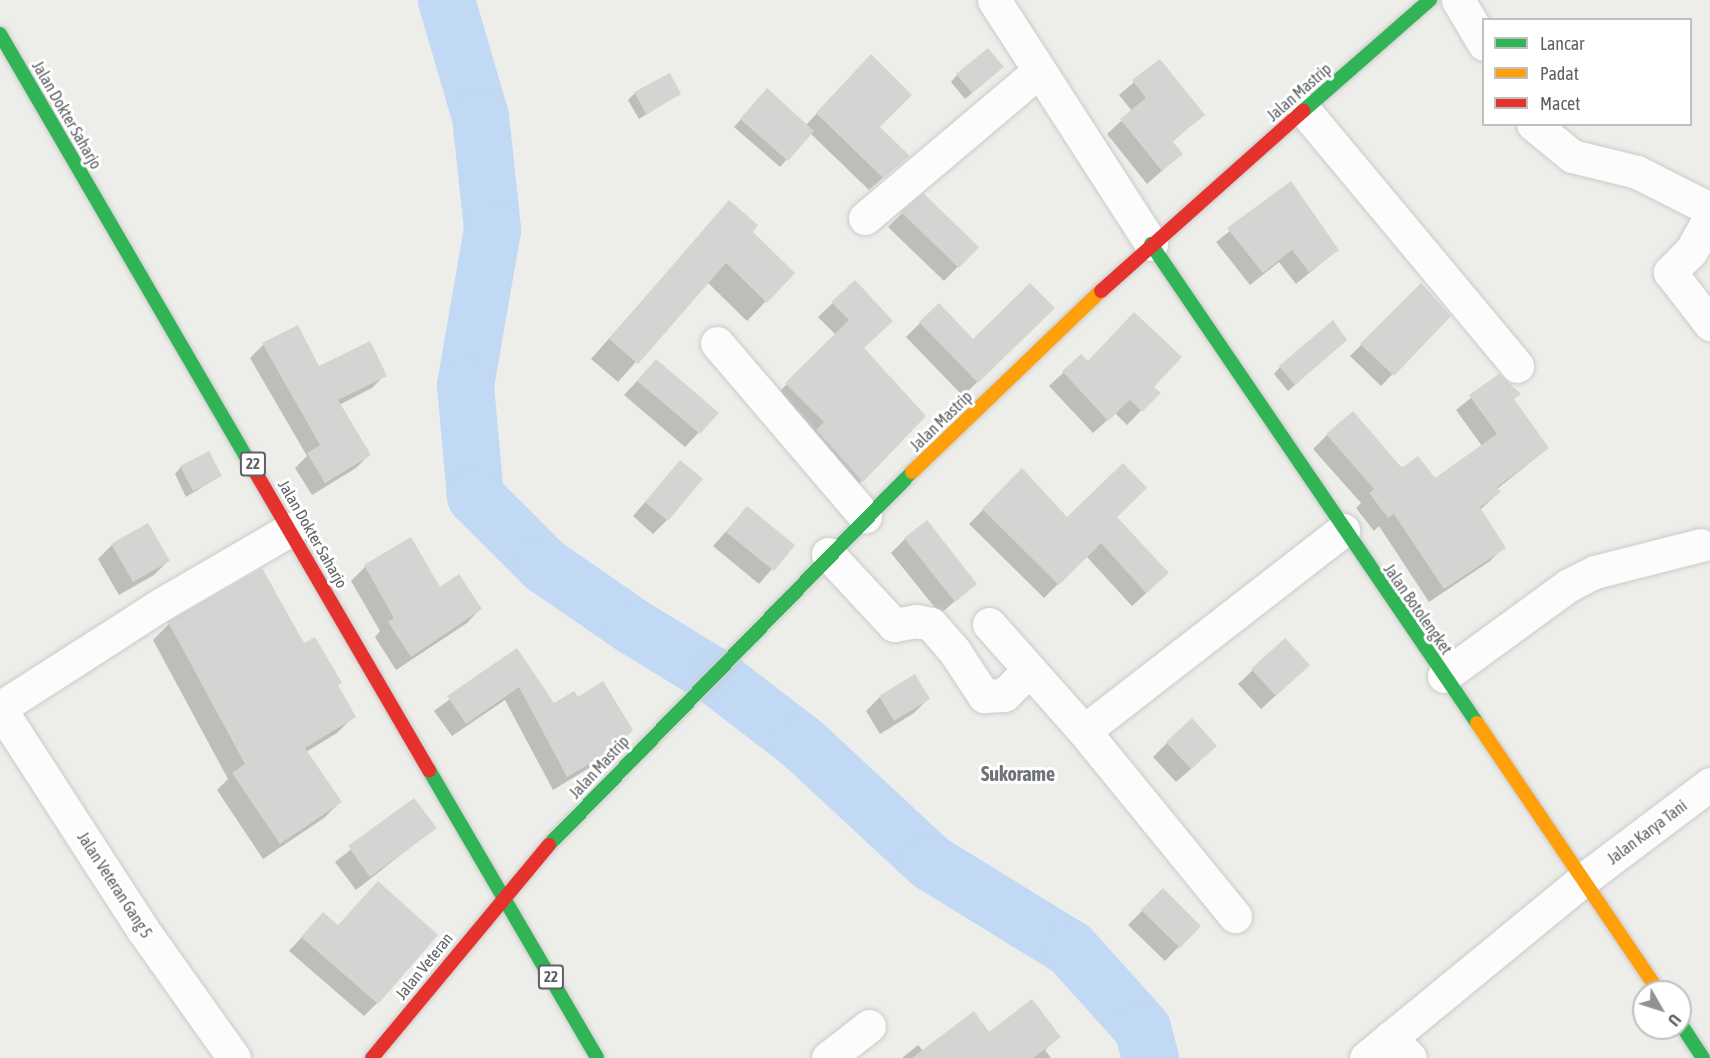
<!DOCTYPE html>
<style>
body{margin:0}
#map{position:relative;width:1710px;height:1058px;overflow:hidden;background:#edede9;font-family:"Asap Condensed",sans-serif}
div>[style]{position:absolute}
[style*='--x']{left:calc(var(--x)*1px);top:calc(var(--y)*1px);width:calc(var(--w)*1px);rotate:calc(var(--a)*1deg)}
.shadow>*{inset:0;background:#0003}
.river>*{height:57px;margin:-28.5px;padding:0 28.5px;transform-origin:28.5px;border-radius:28.5px;background:#c1d9f4}
.building>*{inset:0;background:#d4d4d2}
.roads{filter:drop-shadow(0 0 2px #cacbca) drop-shadow(0 0 2px #cacbca)}
.street>*{height:33px;margin:-16.5px;padding:0 16.5px;transform-origin:16.5px;border-radius:16.5px;background:#fcfcfc}
.fast>*{height:14px;margin:-7px;padding:0 7px;transform-origin:7px;border-radius:7px;background:#30b455}
.slow>*{height:14px;margin:-7px;padding:0 7px;transform-origin:7px;border-radius:7px;background:#ff9f0a}
.jam>*{height:14px;margin:-7px;padding:0 7px;transform-origin:7px;border-radius:7px;background:#e5322d}
span{translate:-50% -50%;white-space:nowrap;text-align:center;line-height:1.15;-webkit-text-stroke:6px #fff;paint-order:stroke}
.shield-label span{padding:2px 4px;background:#fff;border:2px solid;border-radius:4px;-webkit-text-stroke-width:0}
.shield-label{font-size:15px;color:#5e6166;font-weight:700}
.street-label{font-size:16px;color:#5e6166}
.quarter-label{font-size:20px;color:#6f7378;font-weight:700}
.legend{position:absolute;left:1482px;top:18px;width:210px;height:108px;box-sizing:border-box;background:#fff;border:2px solid #bfc0c2;margin:0;padding:8px 10px;list-style:none;font-size:18px;color:#5e6166}
.legend li{display:flex;align-items:center;gap:12px;height:30px}
.legend b{width:30px;border:2px solid #bfc0c2}
.north{position:absolute;left:1632px;top:980px;width:60px;height:60px;box-sizing:border-box;background:#fff;border:2px solid #bfc0c2;border-radius:50%;rotate:129deg;font-size:16px;font-weight:700;line-height:24px;text-align:center;color:#5e6166}
.north::after{content:'';display:block;margin:auto;width:21px;height:27px;background:#909294;clip-path:polygon(50% 0,100% 100%,50% 72%,0 100%)}
</style>
<div id="map">
<div class="shadow">
<div style="clip-path:polygon(1159px 61px,1203px 115px,1172px 142px,1181px 154px,1147px 184px,1107px 134px,1132px 111px,1119px 95px)"></div>
<div style="clip-path:polygon(858px 69px,878px 127px,908px 156px,869px 190px,810px 133px,780px 167px,734px 127px,760px 97px,805px 126px)"></div>
<div style="clip-path:polygon(995px 74px,965px 99px,951px 82px,957px 75px)"></div>
<div style="clip-path:polygon(635px 93px,679px 94px,639px 119px,628px 100px)"></div>
<div style="clip-path:polygon(1291px 183px,1337px 250px,1296px 284px,1279px 262px,1250px 285px,1216px 242px)"></div>
<div style="clip-path:polygon(729px 202px,751px 232px,793px 273px,747px 321px,707px 282px,618px 382px,591px 359px)"></div>
<div style="clip-path:polygon(902px 213px,977px 247px,944px 281px,888px 227px)"></div>
<div style="clip-path:polygon(855px 282px,862px 348px,888px 454px,848px 495px,773px 398px,836px 335px,818px 317px)"></div>
<div style="clip-path:polygon(1421px 286px,1449px 316px,1381px 386px,1350px 356px)"></div>
<div style="clip-path:polygon(1039px 322px,963px 396px,906px 337px,920px 323px,973px 341px)"></div>
<div style="clip-path:polygon(297px 327px,318px 368px,385px 375px,372px 388px,339px 405px,369px 455px,356px 468px,312px 495px,295px 468px,307px 456px,250px 358px,263px 345px)"></div>
<div style="clip-path:polygon(1339px 346px,1288px 391px,1274px 374px,1280px 367px)"></div>
<div style="clip-path:polygon(1081px 356px,1088px 363px,1152px 387px,1158px 393px,1127px 425px,1115px 413px,1093px 433px,1049px 386px)"></div>
<div style="clip-path:polygon(656px 361px,717px 413px,685px 447px,624px 395px)"></div>
<div style="clip-path:polygon(1499px 375px,1519px 394px,1513px 400px,1548px 448px,1497px 489px,1499px 492px,1480px 510px,1504px 547px,1490px 561px,1429px 602px,1379px 526px,1374px 531px,1356px 508px,1361px 503px,1313px 449px,1327px 435px,1435px 481px,1482px 446px,1456px 410px)"></div>
<div style="clip-path:polygon(680px 462px,667px 520px,653px 534px,633px 516px)"></div>
<div style="clip-path:polygon(181px 467px,220px 476px,186px 497px,175px 474px)"></div>
<div style="clip-path:polygon(1022px 470px,1067px 519px,1115px 517px,1153px 587px,1132px 606px,1086px 556px,1044px 598px,969px 524px)"></div>
<div style="clip-path:polygon(747px 508px,793px 545px,759px 584px,713px 546px)"></div>
<div style="clip-path:polygon(410px 539px,439px 589px,480px 609px,467px 623px,396px 670px,375px 637px,380px 631px,351px 581px,365px 567px)"></div>
<div style="clip-path:polygon(905px 539px,975px 584px,940px 614px,891px 553px)"></div>
<div style="clip-path:polygon(112px 545px,168px 561px,154px 575px,119px 595px,98px 559px)"></div>
<div style="clip-path:polygon(169px 624px,304px 645px,341px 682px,337px 686px,354px 716px,337px 733px,306px 752px,340px 802px,324px 818px,263px 859px,217px 790px,228px 779px,153px 640px)"></div>
<div style="clip-path:polygon(1285px 640px,1294px 679px,1261px 709px,1238px 684px)"></div>
<div style="clip-path:polygon(517px 650px,554px 705px,577px 699px,631px 730px,599px 762px,553px 790px,505px 700px,452px 736px,434px 711px)"></div>
<div style="clip-path:polygon(880px 697px,928px 699px,914px 713px,880px 734px,866px 711px)"></div>
<div style="clip-path:polygon(1167px 743px,1201px 760px,1176px 782px,1153px 757px)"></div>
<div style="clip-path:polygon(414px 800px,435px 828px,356px 890px,335px 862px)"></div>
<div style="clip-path:polygon(1163px 890px,1199px 926px,1165px 961px,1128px 925px)"></div>
<div style="clip-path:polygon(323px 914px,377px 1003px,364px 1016px,289px 951px)"></div>
<div style="clip-path:polygon(989px 1034px,1059px 1037px,1045px 1050px,1051px 1058px,902px 1058px,918px 1045px,923px 1051px)"></div>
</div>
<div class="river">
<div style="--x:446;--y:0;--w:121;--a:73.7"></div>
<div style="--x:480;--y:116;--w:114;--a:83.9"></div>
<div style="--x:492;--y:229;--w:158;--a:99.8"></div>
<div style="--x:465;--y:385;--w:111;--a:84.9"></div>
<div style="--x:475;--y:496;--w:98;--a:45"></div>
<div style="--x:544;--y:565;--w:109;--a:34.6"></div>
<div style="--x:634;--y:627;--w:96;--a:31.4"></div>
<div style="--x:716;--y:677;--w:108;--a:37.5"></div>
<div style="--x:802;--y:743;--w:175;--a:42.9"></div>
<div style="--x:930;--y:862;--w:164;--a:31.6"></div>
<div style="--x:1070;--y:948;--w:108;--a:48"></div>
<div style="--x:1142;--y:1028;--w:31;--a:75"></div>
</div>
<div class="building">
<div style="clip-path:polygon(988px 48px,1004px 67px,972px 93px,956px 74px)"></div>
<div style="clip-path:polygon(871px 54px,912px 95px,880px 127px,910px 156px,883px 178px,816px 113px)"></div>
<div style="clip-path:polygon(1160px 59px,1205px 115px,1172px 141px,1183px 154px,1162px 171px,1120px 119px,1146px 98px,1132px 80px)"></div>
<div style="clip-path:polygon(670px 73px,681px 94px,646px 114px,634px 92px)"></div>
<div style="clip-path:polygon(767px 88px,814px 131px,788px 161px,740px 119px)"></div>
<div style="clip-path:polygon(1291px 181px,1339px 250px,1309px 272px,1292px 250px,1263px 273px,1227px 228px)"></div>
<div style="clip-path:polygon(923px 193px,979px 247px,959px 268px,901px 212px)"></div>
<div style="clip-path:polygon(729px 200px,758px 225px,753px 232px,795px 273px,767px 303px,726px 263px,638px 364px,609px 339px)"></div>
<div style="clip-path:polygon(855px 280px,893px 321px,864px 348px,926px 416px,863px 482px,816px 430px,824px 422px,785px 383px,849px 320px,831px 302px)"></div>
<div style="clip-path:polygon(1030px 283px,1055px 308px,978px 383px,919px 322px,939px 303px,973px 339px)"></div>
<div style="clip-path:polygon(1421px 283px,1451px 316px,1394px 376px,1360px 344px)"></div>
<div style="clip-path:polygon(1134px 312px,1182px 357px,1154px 387px,1161px 393px,1142px 412px,1130px 400px,1108px 421px,1062px 371px,1081px 354px,1088px 361px)"></div>
<div style="clip-path:polygon(1333px 320px,1347px 340px,1295px 385px,1279px 366px)"></div>
<div style="clip-path:polygon(298px 325px,319px 366px,370px 341px,387px 376px,338px 400px,371px 455px,325px 483px,307px 453px,320px 445px,262px 343px)"></div>
<div style="clip-path:polygon(656px 359px,719px 413px,700px 434px,637px 381px)"></div>
<div style="clip-path:polygon(1499px 374px,1521px 394px,1514px 399px,1549px 448px,1497px 487px,1501px 492px,1480px 507px,1506px 548px,1444px 589px,1394px 514px,1388px 518px,1369px 493px,1374px 489px,1326px 434px,1353px 411px,1402px 468px,1418px 456px,1435px 478px,1497px 434px,1469px 395px)"></div>
<div style="clip-path:polygon(209px 451px,222px 476px,193px 491px,180px 466px)"></div>
<div style="clip-path:polygon(680px 460px,703px 479px,668px 521px,645px 502px)"></div>
<div style="clip-path:polygon(1123px 463px,1147px 488px,1117px 517px,1169px 573px,1146px 593px,1101px 543px,1059px 585px,982px 509px,1022px 468px,1067px 517px)"></div>
<div style="clip-path:polygon(747px 506px,795px 545px,774px 571px,726px 532px)"></div>
<div style="clip-path:polygon(927px 520px,977px 584px,955px 602px,904px 538px)"></div>
<div style="clip-path:polygon(148px 523px,170px 561px,133px 582px,111px 544px)"></div>
<div style="clip-path:polygon(411px 537px,440px 587px,459px 574px,482px 609px,411px 657px,388px 622px,394px 618px,364px 565px)"></div>
<div style="clip-path:polygon(262px 568px,304px 643px,315px 637px,342px 683px,338px 685px,356px 717px,305px 748px,342px 802px,280px 844px,232px 773px,245px 764px,168px 622px)"></div>
<div style="clip-path:polygon(1285px 638px,1310px 665px,1276px 696px,1251px 669px)"></div>
<div style="clip-path:polygon(517px 648px,554px 703px,574px 691px,578px 697px,603px 681px,633px 730px,615px 749px,567px 777px,519px 687px,466px 724px,447px 696px)"></div>
<div style="clip-path:polygon(915px 674px,930px 699px,894px 721px,879px 696px)"></div>
<div style="clip-path:polygon(1192px 718px,1217px 746px,1191px 769px,1166px 742px)"></div>
<div style="clip-path:polygon(414px 798px,437px 828px,370px 877px,348px 846px)"></div>
<div style="clip-path:polygon(378px 881px,438px 935px,378px 1004px,301px 937px,323px 912px,338px 925px)"></div>
<div style="clip-path:polygon(1163px 888px,1201px 926px,1180px 948px,1141px 910px)"></div>
<div style="clip-path:polygon(1032px 999px,1061px 1037px,1033px 1058px,912px 1058px,974px 1011px,989px 1032px)"></div>
</div>
<div class="roads">
<div class="street">
<div style="--x:994;--y:0;--w:290;--a:57.2"></div>
<div style="--x:1458;--y:0;--w:51;--a:59.4"></div>
<div style="--x:1304;--y:110;--w:333;--a:50.2"></div>
<div style="--x:1533;--y:124;--w:50;--a:39.4"></div>
<div style="--x:1572;--y:156;--w:67;--a:13.8"></div>
<div style="--x:1637;--y:172;--w:82;--a:26.9"></div>
<div style="--x:1710;--y:217;--w:39;--a:119"></div>
<div style="--x:1691;--y:251;--w:30;--a:135"></div>
<div style="--x:1670;--y:272;--w:66;--a:52.4"></div>
<div style="--x:865;--y:218;--w:228;--a:-40.2"></div>
<div style="--x:717;--y:343;--w:228;--a:49.5"></div>
<div style="--x:828;--y:554;--w:97;--a:47.1"></div>
<div style="--x:894;--y:625;--w:22;--a:-10"></div>
<div style="--x:916;--y:621;--w:15;--a:11"></div>
<div style="--x:931;--y:624;--w:37;--a:49"></div>
<div style="--x:955;--y:652;--w:53;--a:56.6"></div>
<div style="--x:984;--y:696;--w:20;--a:-3"></div>
<div style="--x:1004;--y:695;--w:35;--a:-45"></div>
<div style="--x:989;--y:624;--w:143;--a:48.4"></div>
<div style="--x:1084;--y:731;--w:239;--a:50.8"></div>
<div style="--x:1444;--y:676;--w:155;--a:-36.1"></div>
<div style="--x:1569;--y:585;--w:29;--a:-27"></div>
<div style="--x:1595;--y:572;--w:109;--a:-14.3"></div>
<div style="--x:0;--y:708;--w:193;--a:-32.7"></div>
<div style="--x:162;--y:604;--w:149;--a:-30.2"></div>
<div style="--x:0;--y:709;--w:263;--a:57.1"></div>
<div style="--x:143;--y:930;--w:157;--a:54.6"></div>
<div style="--x:1084;--y:731;--w:328;--a:-37.8"></div>
<div style="--x:1391;--y:1037;--w:28;--a:48"></div>
<div style="--x:828;--y:1058;--w:52;--a:-38"></div>
<div style="--x:1366;--y:1058;--w:282;--a:-39.4"></div>
<div style="--x:1584;--y:879;--w:158;--a:-37"></div>
</div>
<div class="fast">
<div style="--x:0;--y:34;--w:494;--a:59.8"></div>
<div style="--x:1303;--y:111;--w:169;--a:-41.2"></div>
<div style="--x:1151;--y:244;--w:579;--a:55.76"></div>
<div style="--x:429;--y:770;--w:333;--a:59.7"></div>
<div style="--x:549;--y:845;--w:520;--a:-45.78"></div>
<div style="--x:1680;--y:1023;--w:42;--a:56.7"></div>
</div>
<div class="slow">
<div style="--x:912;--y:472;--w:262;--a:-43.8"></div>
<div style="--x:1477;--y:723;--w:325;--a:55.9"></div>
</div>
<div class="jam">
<div style="--x:1101;--y:291;--w:271;--a:-41.7"></div>
<div style="--x:249;--y:461;--w:358;--a:59.8"></div>
<div style="--x:372;--y:1058;--w:277;--a:-50.3"></div>
</div>
</div>
<div class="shield-label">
<span style="left:253px;top:464px">22</span>
<span style="left:551px;top:977px">22</span>
</div>
<div class="street-label">
<span style="left:1299px;top:92px;rotate:-41deg">Jalan Mastrip</span>
<span style="left:67px;top:115px;rotate:60deg">Jalan Dokter Saharjo</span>
<span style="left:941px;top:421px;rotate:-44deg">Jalan Mastrip</span>
<span style="left:313px;top:534px;rotate:60deg">Jalan Dokter Saharjo</span>
<span style="left:1418px;top:609px;rotate:55deg">Jalan Botolengket</span>
<span style="left:599px;top:767px;rotate:-47deg">Jalan Mastrip</span>
<span style="left:1647px;top:832px;rotate:-37deg">Jalan Karya Tani</span>
<span style="left:115px;top:885px;rotate:57deg">Jalan Veteran Gang 5</span>
<span style="left:424px;top:966px;rotate:-51deg">Jalan Veteran</span>
</div>
<div class="quarter-label">
<span style="left:1018px;top:773px">Sukorame</span>
</div>
<ul class="legend">
<li><b style="height:8px;background:#30b455"></b>Lancar</li>
<li><b style="height:8px;background:#ff9f0a"></b>Padat</li>
<li><b style="height:8px;background:#e5322d"></b>Macet</li>
</ul>
<div class="north">U</div>
</div>
